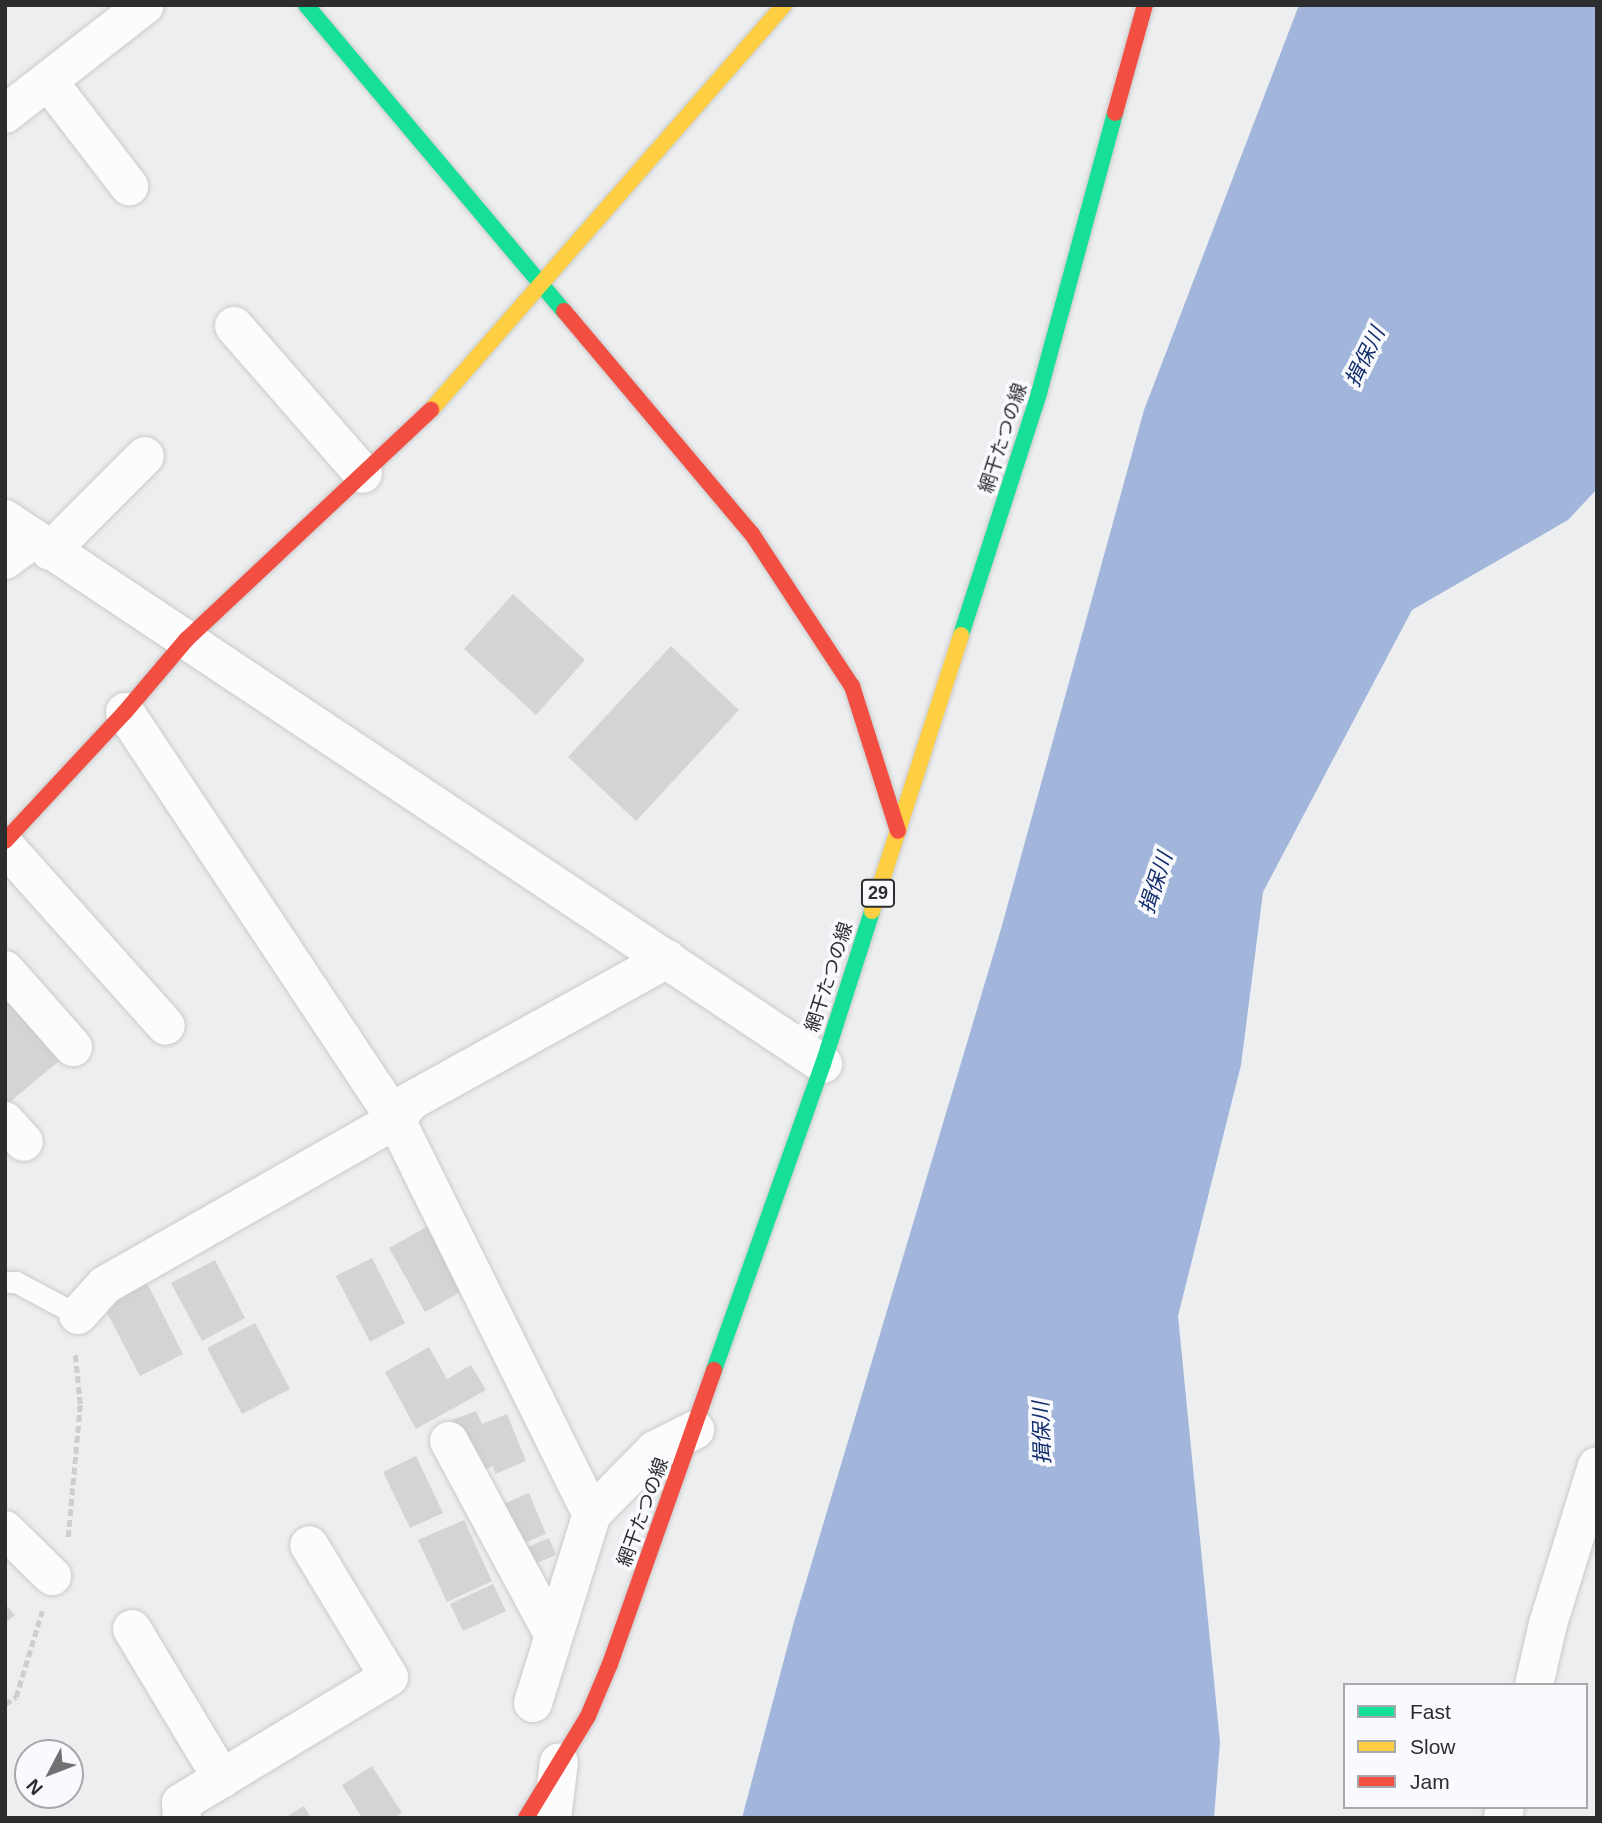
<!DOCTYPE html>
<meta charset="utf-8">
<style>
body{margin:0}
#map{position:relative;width:1602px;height:1823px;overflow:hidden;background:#edeeef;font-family:Helvetica,"Noto Sans JP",sans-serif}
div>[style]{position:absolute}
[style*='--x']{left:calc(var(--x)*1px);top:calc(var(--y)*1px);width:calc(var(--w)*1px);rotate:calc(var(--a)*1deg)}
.water>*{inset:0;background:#a2b5db}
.building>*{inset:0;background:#d4d4d5}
.path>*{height:4.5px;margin-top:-2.25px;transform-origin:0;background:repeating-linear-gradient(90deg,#cecece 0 7px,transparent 0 10.5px)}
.roads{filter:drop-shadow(0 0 2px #c9cacb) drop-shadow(0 0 2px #c9cacb)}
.lane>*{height:21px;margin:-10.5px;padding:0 10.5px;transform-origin:10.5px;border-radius:10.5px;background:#fcfcfd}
.street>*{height:38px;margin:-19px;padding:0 19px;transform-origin:19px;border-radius:19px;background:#fcfcfd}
.fast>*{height:16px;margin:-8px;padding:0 8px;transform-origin:8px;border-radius:8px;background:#16e098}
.slow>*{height:16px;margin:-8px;padding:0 8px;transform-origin:8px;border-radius:8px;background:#ffcf43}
.jam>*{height:16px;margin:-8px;padding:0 8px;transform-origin:8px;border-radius:8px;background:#f24e42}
span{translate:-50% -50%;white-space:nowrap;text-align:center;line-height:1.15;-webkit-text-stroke:7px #f9fafd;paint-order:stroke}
.shield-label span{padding:2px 5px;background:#f9fafd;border:2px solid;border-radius:5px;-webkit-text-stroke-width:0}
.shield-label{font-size:18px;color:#2c2d2e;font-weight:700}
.street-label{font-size:19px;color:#2c2d2e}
.water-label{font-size:21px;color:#132d6d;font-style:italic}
.frame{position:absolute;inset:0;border:7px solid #2c2d2e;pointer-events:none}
.legend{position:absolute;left:1343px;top:1683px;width:245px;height:126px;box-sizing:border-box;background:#f9fafd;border:2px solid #a7a8aa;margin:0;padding:9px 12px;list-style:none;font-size:21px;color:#2c2d2e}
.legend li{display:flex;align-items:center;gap:14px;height:35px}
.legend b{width:35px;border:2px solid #a7a8aa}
.north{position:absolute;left:14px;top:1739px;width:70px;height:70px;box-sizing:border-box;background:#f9fafd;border:2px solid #a7a8aa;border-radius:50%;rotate:228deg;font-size:19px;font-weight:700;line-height:28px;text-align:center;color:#2c2d2e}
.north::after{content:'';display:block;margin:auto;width:24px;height:32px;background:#707172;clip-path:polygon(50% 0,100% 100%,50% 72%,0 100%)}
</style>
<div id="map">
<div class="water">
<div style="clip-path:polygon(1299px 5px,1597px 5px,1597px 489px,1568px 520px,1412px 610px,1263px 892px,1241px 1065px,1178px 1316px,1220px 1742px,1214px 1818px,742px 1818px,794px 1622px,1001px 929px,1144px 410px)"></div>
</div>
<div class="building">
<div style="clip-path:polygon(513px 594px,585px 660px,536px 715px,464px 649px)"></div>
<div style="clip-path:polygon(671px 646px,739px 710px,636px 821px,568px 757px)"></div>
<div style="clip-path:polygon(5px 999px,59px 1061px,5px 1106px)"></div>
<div style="clip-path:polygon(428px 1226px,464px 1290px,425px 1312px,389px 1248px)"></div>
<div style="clip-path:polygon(372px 1258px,405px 1323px,370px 1342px,336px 1276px)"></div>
<div style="clip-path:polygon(215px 1260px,245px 1318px,202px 1341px,171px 1283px)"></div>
<div style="clip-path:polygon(147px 1283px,183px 1354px,140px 1376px,103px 1305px)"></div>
<div style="clip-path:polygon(255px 1323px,290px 1389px,242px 1414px,207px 1348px)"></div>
<div style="clip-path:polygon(429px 1347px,447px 1379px,471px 1365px,486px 1390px,416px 1429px,385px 1372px)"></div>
<div style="clip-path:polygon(476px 1411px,482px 1424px,507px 1414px,526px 1461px,495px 1474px,493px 1466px,474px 1474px,452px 1420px)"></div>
<div style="clip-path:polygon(416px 1456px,443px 1513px,410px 1528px,383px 1472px)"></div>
<div style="clip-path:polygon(529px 1493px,546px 1534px,509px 1549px,492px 1509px)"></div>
<div style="clip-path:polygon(464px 1520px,492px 1581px,447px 1602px,418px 1540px)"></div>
<div style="clip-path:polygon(549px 1538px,556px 1555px,520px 1570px,514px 1553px)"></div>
<div style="clip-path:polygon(493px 1584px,506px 1611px,463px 1631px,450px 1604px)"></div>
<div style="clip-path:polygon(5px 1604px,15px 1615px,5px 1623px)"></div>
<div style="clip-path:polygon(372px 1766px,402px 1813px,393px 1818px,362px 1818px,342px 1785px)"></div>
<div style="clip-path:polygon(304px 1806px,311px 1818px,284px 1818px)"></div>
</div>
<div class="path">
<div style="--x:68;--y:1537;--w:134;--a:-84.8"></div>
<div style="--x:80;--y:1404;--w:50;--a:-95.7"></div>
<div style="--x:5;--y:1704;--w:13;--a:-32"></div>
<div style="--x:16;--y:1697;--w:90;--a:-73.2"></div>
</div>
<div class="roads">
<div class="lane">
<div style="--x:5;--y:1282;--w:11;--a:0"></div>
<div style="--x:16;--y:1282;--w:70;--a:28"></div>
</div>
<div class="street">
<div style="--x:48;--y:81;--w:133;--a:52.4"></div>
<div style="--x:5;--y:114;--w:177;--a:-37.9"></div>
<div style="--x:234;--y:326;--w:196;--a:48.9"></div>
<div style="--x:5;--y:519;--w:983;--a:33.67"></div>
<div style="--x:50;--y:551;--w:134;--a:-45"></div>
<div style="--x:5;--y:560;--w:36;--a:-36"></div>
<div style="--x:125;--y:712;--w:490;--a:56.4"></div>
<div style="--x:396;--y:1120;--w:440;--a:63.6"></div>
<div style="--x:5;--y:846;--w:241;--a:48.2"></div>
<div style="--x:5;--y:970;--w:103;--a:48.6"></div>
<div style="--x:5;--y:1121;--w:28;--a:48"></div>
<div style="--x:78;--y:1315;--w:40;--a:-48"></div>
<div style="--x:105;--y:1285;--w:335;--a:-29.6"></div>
<div style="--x:396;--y:1120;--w:24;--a:-52"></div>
<div style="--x:411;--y:1101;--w:293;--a:-29"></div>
<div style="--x:449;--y:1441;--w:221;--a:61.7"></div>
<div style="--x:5;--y:1530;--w:66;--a:44.4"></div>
<div style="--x:132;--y:1629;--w:175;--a:59"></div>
<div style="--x:1534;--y:1685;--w:63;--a:-77.1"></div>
<div style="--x:1548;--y:1624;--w:165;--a:-72.8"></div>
<div style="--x:533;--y:1703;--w:198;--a:-72.7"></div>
<div style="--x:592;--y:1514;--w:90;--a:-45.5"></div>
<div style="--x:655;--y:1450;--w:45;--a:-26.6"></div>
<div style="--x:182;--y:1818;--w:15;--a:-94"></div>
<div style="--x:181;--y:1803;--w:243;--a:-31.2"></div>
<div style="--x:389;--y:1677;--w:154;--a:-121.2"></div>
<div style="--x:552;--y:1818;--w:56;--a:-82.9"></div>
<div style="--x:1503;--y:1818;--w:11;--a:-80"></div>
</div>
<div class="fast">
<div style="--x:306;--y:5;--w:400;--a:49.9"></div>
<div style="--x:961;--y:635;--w:254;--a:-72.1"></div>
<div style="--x:1039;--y:393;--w:290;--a:-74.8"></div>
<div style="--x:714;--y:1370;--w:325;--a:-70.4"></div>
<div style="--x:823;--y:1064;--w:161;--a:-72.2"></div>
</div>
<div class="slow">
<div style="--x:431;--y:410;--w:537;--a:-48.92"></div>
<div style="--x:872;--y:911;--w:290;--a:-72.1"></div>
</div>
<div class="jam">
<div style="--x:1115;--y:113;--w:112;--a:-74.5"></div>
<div style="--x:564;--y:311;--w:292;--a:49.9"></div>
<div style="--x:752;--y:534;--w:182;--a:56.7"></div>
<div style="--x:852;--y:686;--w:152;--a:72.4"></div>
<div style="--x:5;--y:841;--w:176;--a:-47.1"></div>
<div style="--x:125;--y:712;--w:96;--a:-49.7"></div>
<div style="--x:187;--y:639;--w:335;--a:-43.2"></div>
<div style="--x:526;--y:1818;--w:119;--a:-58.7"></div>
<div style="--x:588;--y:1716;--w:56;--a:-67.1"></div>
<div style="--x:610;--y:1664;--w:312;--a:-70.5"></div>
</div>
</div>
<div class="shield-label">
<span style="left:878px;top:893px">29</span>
</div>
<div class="street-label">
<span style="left:1003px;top:438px;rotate:-72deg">網干たつの線</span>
<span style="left:829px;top:977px;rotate:-72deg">網干たつの線</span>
<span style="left:643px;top:1512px;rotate:-70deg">網干たつの線</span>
</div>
<div class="water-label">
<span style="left:1365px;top:357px;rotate:-64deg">揖保川</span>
<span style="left:1156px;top:883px;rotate:-72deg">揖保川</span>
<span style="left:1042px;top:1433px;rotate:-92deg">揖保川</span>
</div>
<div class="frame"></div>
<ul class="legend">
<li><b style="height:9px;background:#16e098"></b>Fast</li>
<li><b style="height:9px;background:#ffcf43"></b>Slow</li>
<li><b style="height:9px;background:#f24e42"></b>Jam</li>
</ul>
<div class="north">N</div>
</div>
